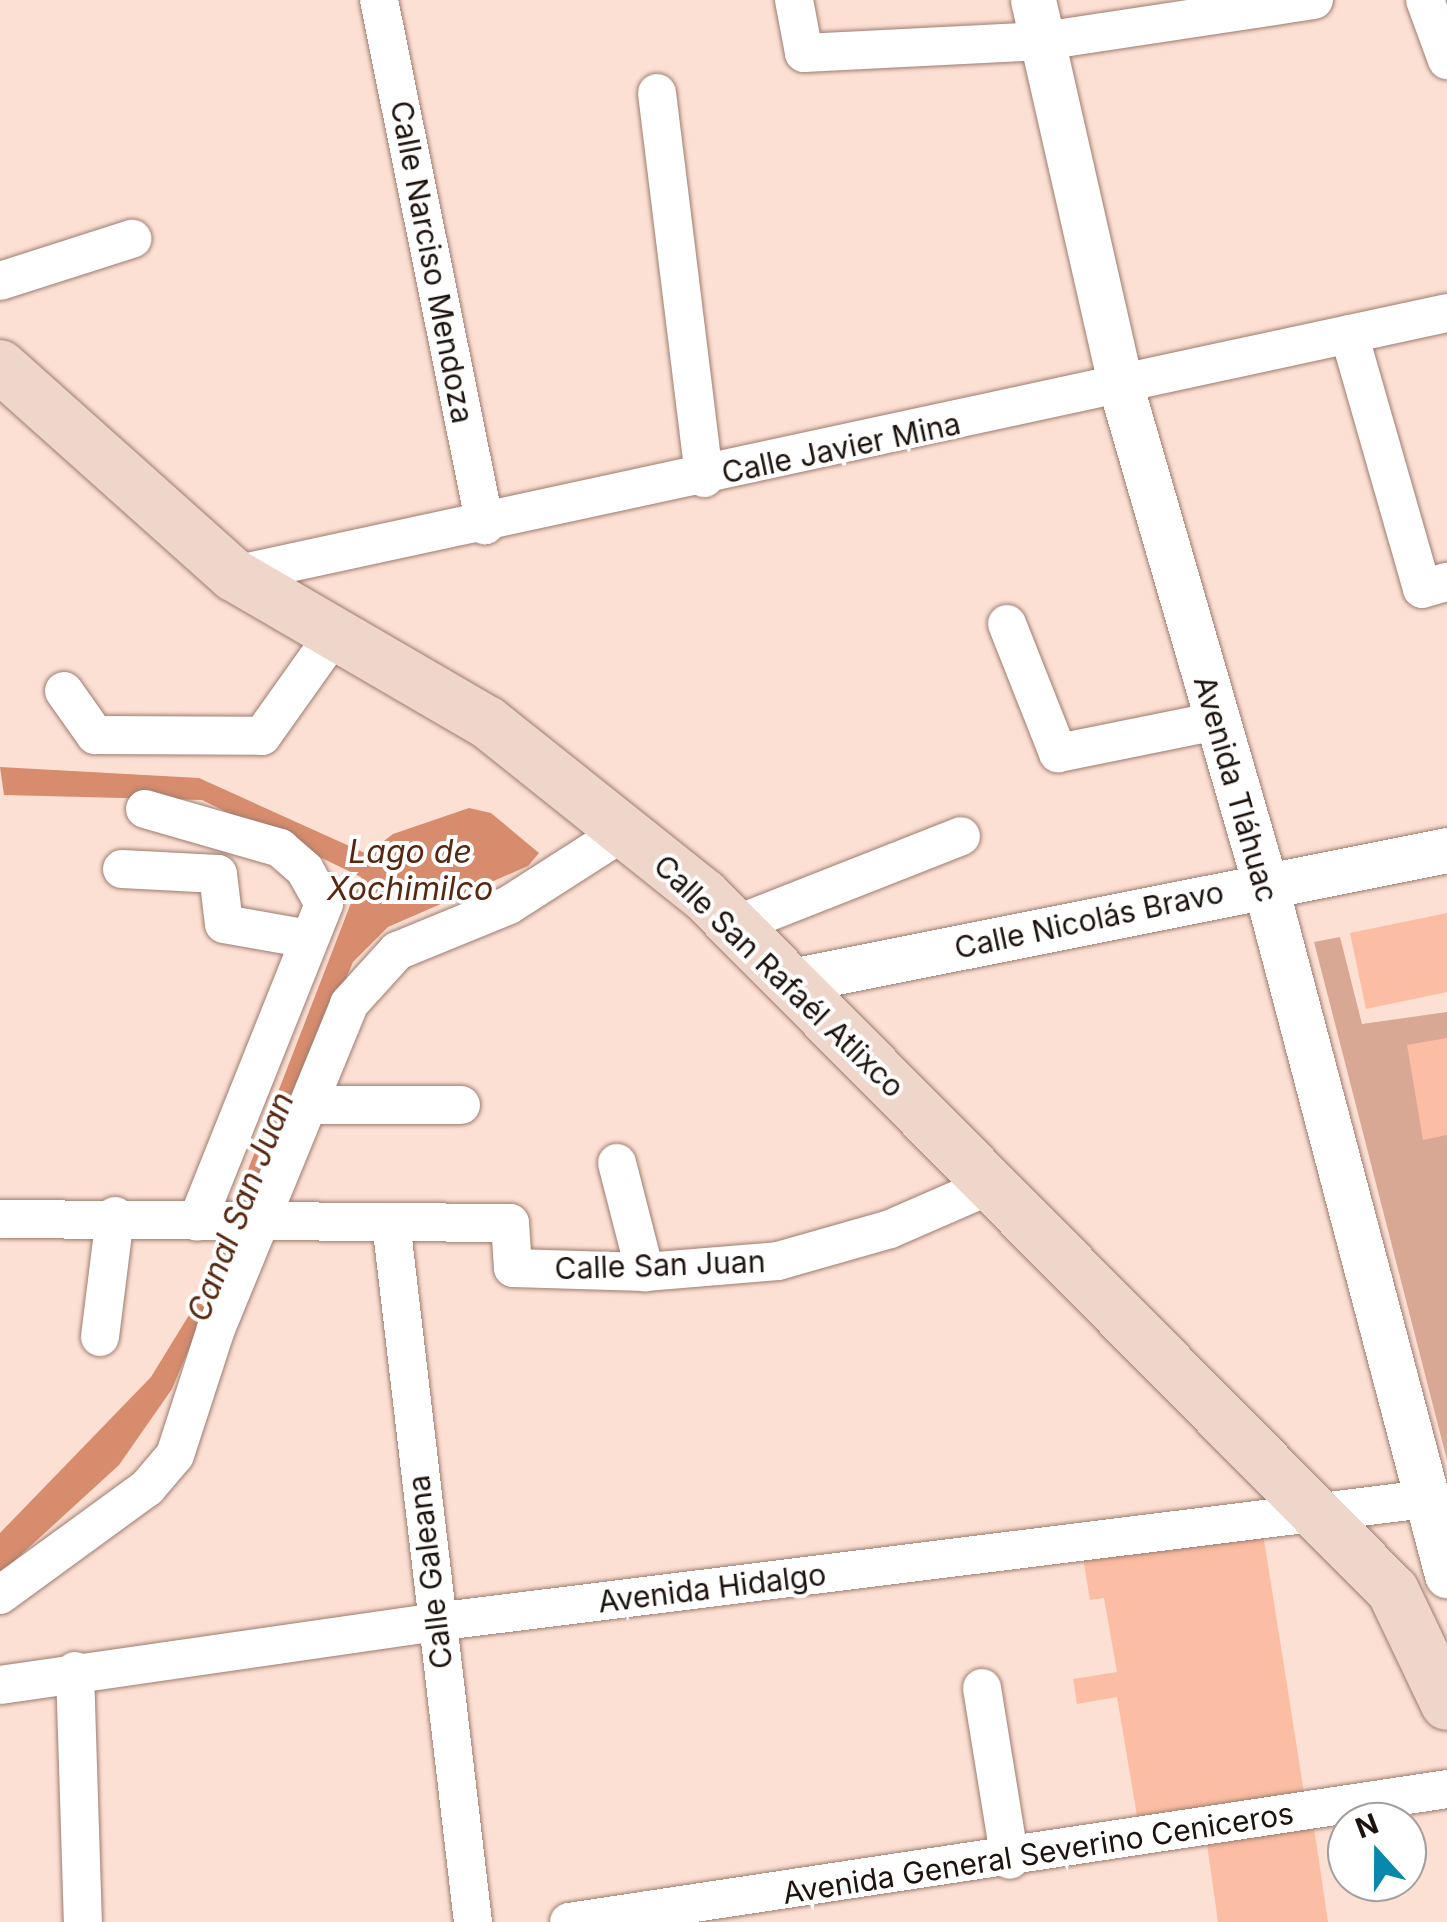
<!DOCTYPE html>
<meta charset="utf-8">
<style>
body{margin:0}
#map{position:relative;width:1447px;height:1922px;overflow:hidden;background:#fde0d4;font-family:Inter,sans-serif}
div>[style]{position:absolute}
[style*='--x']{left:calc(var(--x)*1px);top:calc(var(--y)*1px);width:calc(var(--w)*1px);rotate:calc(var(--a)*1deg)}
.green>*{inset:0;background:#d8a894}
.water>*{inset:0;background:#d68c6d}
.building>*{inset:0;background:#fbbda3}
.roads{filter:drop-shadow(0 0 2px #9d7c6f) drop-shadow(0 0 2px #9d7c6f)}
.minor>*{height:38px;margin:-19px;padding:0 19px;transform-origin:19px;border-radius:19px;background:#fff}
.tertiary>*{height:45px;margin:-22.5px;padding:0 22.5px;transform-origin:22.5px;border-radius:22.5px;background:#fff}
.secondary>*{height:52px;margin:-26px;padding:0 26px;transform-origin:26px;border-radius:26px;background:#efd6cb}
span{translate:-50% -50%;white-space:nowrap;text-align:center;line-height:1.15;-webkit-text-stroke:8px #fff;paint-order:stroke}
.street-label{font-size:30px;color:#1e120d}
.water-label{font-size:32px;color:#572710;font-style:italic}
.north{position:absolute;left:1327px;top:1802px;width:100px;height:100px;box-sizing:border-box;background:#fff;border:2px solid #a5a09e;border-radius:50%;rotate:339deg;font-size:28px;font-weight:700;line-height:40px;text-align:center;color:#1e120d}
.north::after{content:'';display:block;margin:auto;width:35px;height:45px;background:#0888ab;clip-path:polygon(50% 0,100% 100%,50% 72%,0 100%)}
</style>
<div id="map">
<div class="green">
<div style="clip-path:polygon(1340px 937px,1362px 1024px,1447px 1012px,1447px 1460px,1314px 942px)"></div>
</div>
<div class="water">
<div style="clip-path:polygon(0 767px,199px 778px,367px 854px,393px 834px,469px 808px,491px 813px,539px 853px,528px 866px,388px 927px,353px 962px,172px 1389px,119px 1465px,0 1574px,0 1533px,151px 1377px,197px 1302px,361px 877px,202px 800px,4px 795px)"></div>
</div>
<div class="building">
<div style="clip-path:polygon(1447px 913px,1447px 992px,1366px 1009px,1350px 933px)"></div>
<div style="clip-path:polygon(1447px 1038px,1447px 1135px,1423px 1140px,1407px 1045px)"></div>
<div style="clip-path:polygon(1262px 1527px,1305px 1799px,1139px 1828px,1117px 1697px,1077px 1704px,1073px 1679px,1117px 1672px,1104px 1598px,1090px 1600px,1083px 1558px)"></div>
<div style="clip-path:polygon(1313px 1821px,1328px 1922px,1218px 1922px,1206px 1837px)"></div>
</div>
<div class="roads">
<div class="minor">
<div style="--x:379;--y:0;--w:536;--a:78.59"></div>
<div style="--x:794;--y:0;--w:54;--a:79.3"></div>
<div style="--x:804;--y:53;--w:239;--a:-2.9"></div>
<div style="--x:1043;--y:41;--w:274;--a:-8.6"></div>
<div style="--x:1425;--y:0;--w:64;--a:69.9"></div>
<div style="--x:657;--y:93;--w:388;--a:83"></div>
<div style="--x:0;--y:281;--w:139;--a:-17.7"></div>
<div style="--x:1349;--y:334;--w:265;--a:74"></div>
<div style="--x:1422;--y:589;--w:26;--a:-16"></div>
<div style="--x:234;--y:575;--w:1241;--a:-12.19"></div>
<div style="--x:1007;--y:624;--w:139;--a:68.4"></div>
<div style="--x:1058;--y:753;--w:161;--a:-11.4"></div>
<div style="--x:64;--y:691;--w:54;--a:54.8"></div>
<div style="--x:95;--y:735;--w:167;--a:0.3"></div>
<div style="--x:262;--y:736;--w:123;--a:-54.6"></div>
<div style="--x:145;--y:809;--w:141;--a:16.1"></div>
<div style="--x:280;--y:848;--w:33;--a:41"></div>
<div style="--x:305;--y:870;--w:39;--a:61"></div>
<div style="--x:324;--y:904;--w:342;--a:111.8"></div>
<div style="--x:122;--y:869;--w:96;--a:3"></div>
<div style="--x:218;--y:874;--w:50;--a:83.2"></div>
<div style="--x:224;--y:924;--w:86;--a:10"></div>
<div style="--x:733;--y:926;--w:245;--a:-21.5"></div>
<div style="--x:312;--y:1105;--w:149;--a:0"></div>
<div style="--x:617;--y:1163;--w:113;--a:75.6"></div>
<div style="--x:0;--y:1219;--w:510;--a:0.45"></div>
<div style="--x:510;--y:1223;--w:45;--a:86.2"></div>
<div style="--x:513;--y:1268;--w:132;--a:1.7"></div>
<div style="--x:645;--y:1272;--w:133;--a:-4.7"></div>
<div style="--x:778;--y:1261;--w:116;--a:-15.9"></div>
<div style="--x:890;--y:1229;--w:108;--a:-23.5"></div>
<div style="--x:391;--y:1222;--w:705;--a:83.32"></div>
<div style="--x:100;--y:1337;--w:122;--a:-82.9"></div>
<div style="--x:0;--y:1595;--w:182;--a:-36.1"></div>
<div style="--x:147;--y:1488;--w:43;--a:-49.7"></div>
<div style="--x:175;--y:1455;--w:133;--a:-72"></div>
<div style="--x:216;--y:1329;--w:351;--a:-67.7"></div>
<div style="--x:349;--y:1004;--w:72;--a:-47.8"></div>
<div style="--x:397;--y:951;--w:121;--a:-22.3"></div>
<div style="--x:509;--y:905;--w:139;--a:-32.7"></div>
<div style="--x:75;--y:1671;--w:251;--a:88.2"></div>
<div style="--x:0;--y:1685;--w:440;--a:-8.2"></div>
<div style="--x:435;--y:1622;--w:998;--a:-7.08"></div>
<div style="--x:982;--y:1688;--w:174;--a:80.8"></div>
<div style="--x:569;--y:1922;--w:888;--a:-8.61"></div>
</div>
<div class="tertiary">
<div style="--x:1033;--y:0;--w:397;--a:77.2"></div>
<div style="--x:1121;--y:387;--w:517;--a:73.84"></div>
<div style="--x:1265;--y:884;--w:715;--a:75.24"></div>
<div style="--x:791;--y:981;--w:669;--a:-11.29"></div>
</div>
<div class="secondary">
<div style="--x:0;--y:366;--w:314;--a:41.8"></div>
<div style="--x:234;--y:575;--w:293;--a:30.2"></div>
<div style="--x:487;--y:722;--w:278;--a:38.6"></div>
<div style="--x:704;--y:895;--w:979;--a:45.29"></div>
<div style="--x:1393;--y:1591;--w:125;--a:64.5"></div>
</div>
</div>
<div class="street-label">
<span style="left:432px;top:262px;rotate:79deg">Calle Narciso Mendoza</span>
<span style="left:841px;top:448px;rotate:-12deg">Calle Javier Mina</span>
<span style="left:1236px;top:789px;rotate:74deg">Avenida Tláhuac</span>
<span style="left:1089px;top:920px;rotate:-12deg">Calle Nicolás Bravo</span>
<span style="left:779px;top:976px;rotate:44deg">Calle San Rafaél Atlixco</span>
<span style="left:660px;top:1265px;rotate:-2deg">Calle San Juan</span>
<span style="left:430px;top:1572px;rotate:-97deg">Calle Galeana</span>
<span style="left:712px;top:1588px;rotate:-7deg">Avenida Hidalgo</span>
<span style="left:1038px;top:1853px;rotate:-9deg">Avenida General Severino Ceniceros</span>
</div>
<div class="water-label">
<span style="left:410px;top:871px">Lago de<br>Xochimilco</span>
<span style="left:241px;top:1207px;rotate:-69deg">Canal San Juan</span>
</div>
<div class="north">N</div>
</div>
